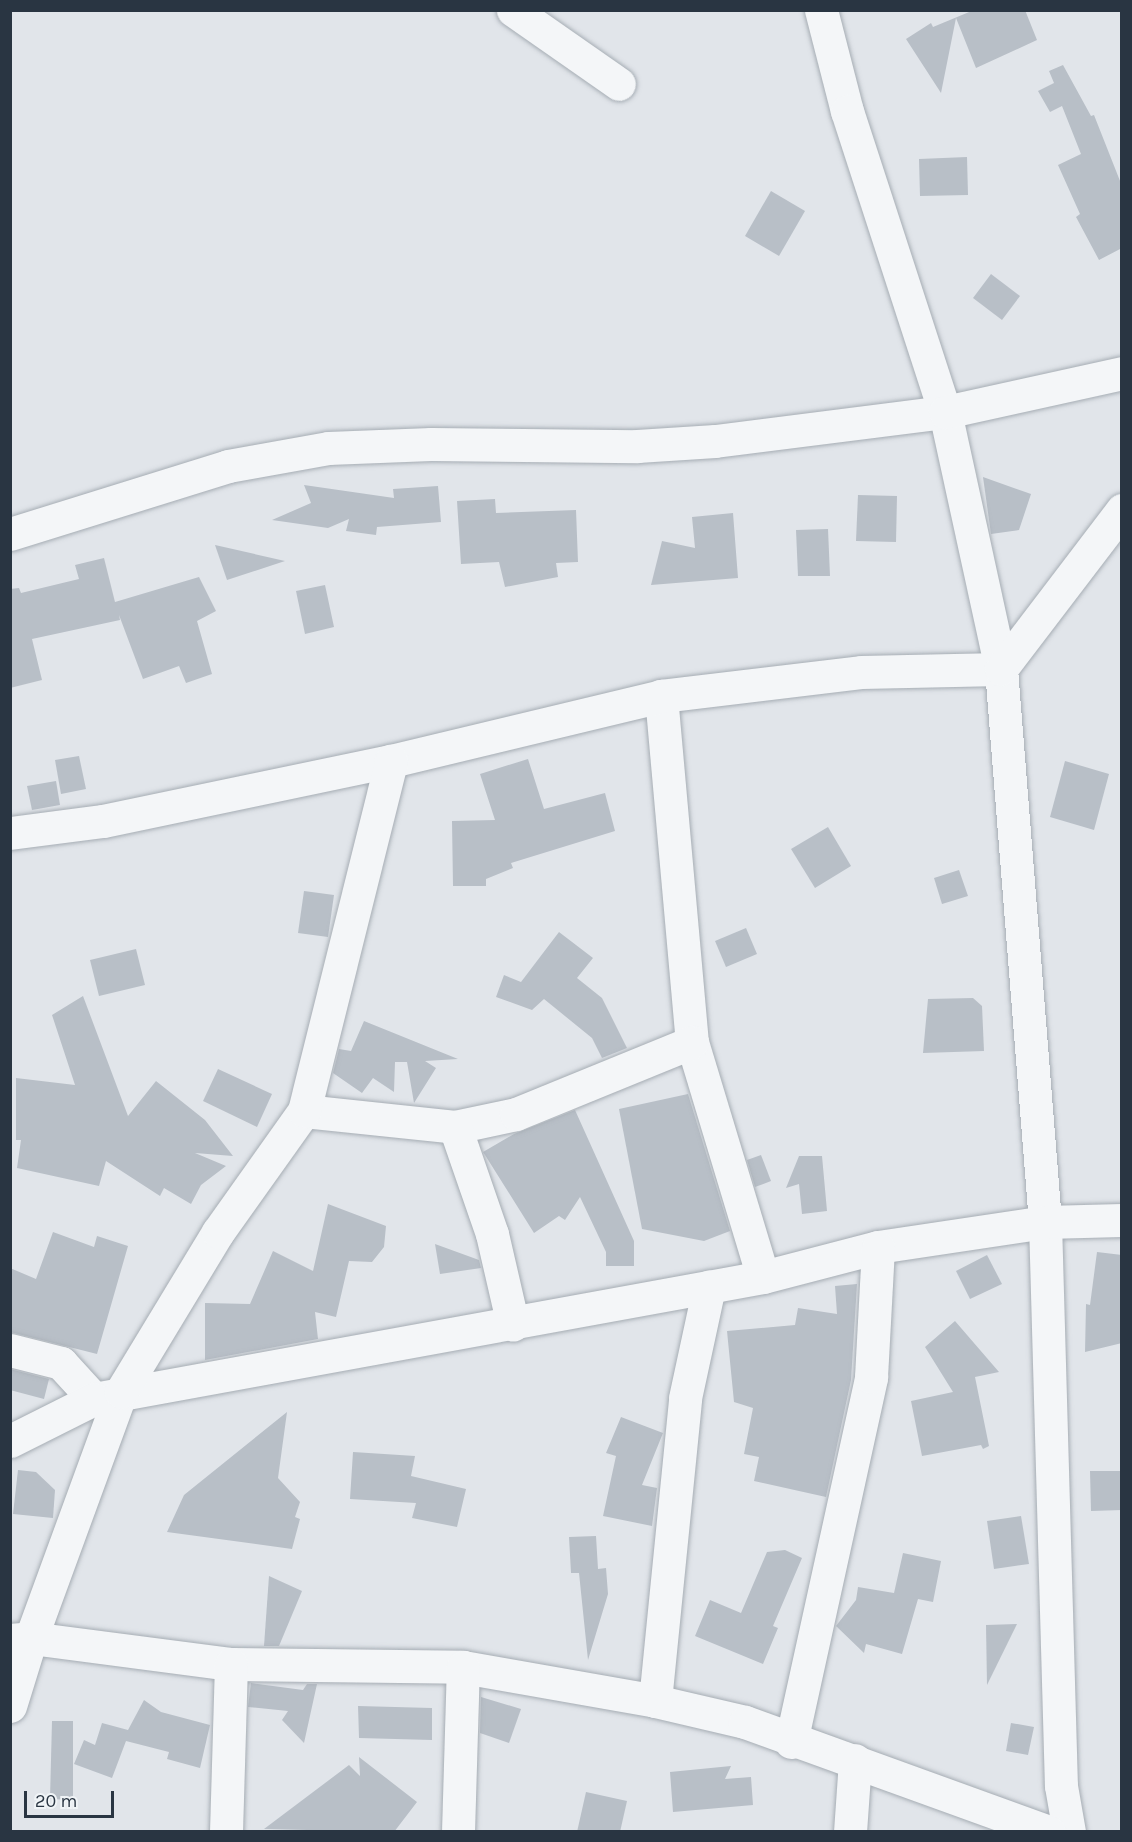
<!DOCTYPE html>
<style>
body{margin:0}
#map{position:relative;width:1132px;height:1842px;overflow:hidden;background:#e1e5ea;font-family:Karla,sans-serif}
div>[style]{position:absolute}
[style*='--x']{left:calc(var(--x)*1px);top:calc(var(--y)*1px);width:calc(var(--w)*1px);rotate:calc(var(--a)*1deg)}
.building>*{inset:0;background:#b8bfc7}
.roads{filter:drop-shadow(0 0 2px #a6adb4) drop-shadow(0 0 2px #a6adb4)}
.street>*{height:33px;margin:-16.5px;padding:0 16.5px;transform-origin:16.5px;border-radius:16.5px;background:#f4f6f8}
span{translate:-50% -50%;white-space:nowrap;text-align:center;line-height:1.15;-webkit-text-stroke:5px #f0f4f7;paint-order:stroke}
.frame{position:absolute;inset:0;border:12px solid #293542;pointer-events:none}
.scale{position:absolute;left:24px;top:1791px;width:90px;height:27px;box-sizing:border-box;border:3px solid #293542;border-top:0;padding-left:8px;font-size:18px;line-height:21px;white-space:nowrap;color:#293542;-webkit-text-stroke:4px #f0f4f7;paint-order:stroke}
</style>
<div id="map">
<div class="building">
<div style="clip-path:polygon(974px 10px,1025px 10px,1037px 40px,976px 68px,956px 18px,941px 93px,906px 39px,931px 23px,933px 27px)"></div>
<div style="clip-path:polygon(1063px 65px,1091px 116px,1094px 115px,1122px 186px,1122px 248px,1099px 260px,1076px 217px,1080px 214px,1058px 165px,1081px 154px,1062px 106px,1050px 112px,1038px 91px,1054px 83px,1049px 71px)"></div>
<div style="clip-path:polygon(967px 157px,968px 195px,920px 196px,919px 159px)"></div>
<div style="clip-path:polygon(771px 191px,805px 211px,779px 256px,745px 236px)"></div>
<div style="clip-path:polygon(991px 274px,1020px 296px,1002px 320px,973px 298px)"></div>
<div style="clip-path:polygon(983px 477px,1031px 494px,1019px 530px,991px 534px)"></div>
<div style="clip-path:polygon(304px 485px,394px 498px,393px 489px,438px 486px,441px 522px,377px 527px,376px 535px,346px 531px,349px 519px,328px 528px,272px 520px,311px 503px)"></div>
<div style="clip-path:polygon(858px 495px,897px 496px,896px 542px,856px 541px)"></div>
<div style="clip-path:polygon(495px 499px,496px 513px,576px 510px,578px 562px,556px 563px,558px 577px,505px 587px,499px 562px,461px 564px,457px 501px)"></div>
<div style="clip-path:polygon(733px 513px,738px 578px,651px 585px,662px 541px,695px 548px,692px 517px)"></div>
<div style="clip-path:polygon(828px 529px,830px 576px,798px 576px,796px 530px)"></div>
<div style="clip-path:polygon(215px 545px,285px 561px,227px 580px)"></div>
<div style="clip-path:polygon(104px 558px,115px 602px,199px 577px,216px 611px,197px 621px,212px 674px,186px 683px,179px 666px,143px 679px,119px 615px,120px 620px,32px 639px,42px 680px,10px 688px,10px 589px,19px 588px,21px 593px,79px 579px,75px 565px)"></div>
<div style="clip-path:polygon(325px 585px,334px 627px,305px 634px,296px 591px)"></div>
<div style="clip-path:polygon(79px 756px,86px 789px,61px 794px,55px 760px)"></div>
<div style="clip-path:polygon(528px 759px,544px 809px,605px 793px,615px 831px,511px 863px,513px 868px,486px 879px,486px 886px,453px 886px,452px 821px,495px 820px,480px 774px)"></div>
<div style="clip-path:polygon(1065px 761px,1109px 774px,1094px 830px,1050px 817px)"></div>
<div style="clip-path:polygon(56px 781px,60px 805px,32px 810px,27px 786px)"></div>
<div style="clip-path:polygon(828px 827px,851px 866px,815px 888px,791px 849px)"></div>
<div style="clip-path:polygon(959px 870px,968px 896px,942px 904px,934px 878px)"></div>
<div style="clip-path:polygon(304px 891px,334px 895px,328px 937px,298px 933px)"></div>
<div style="clip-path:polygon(746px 928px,757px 954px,726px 967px,715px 941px)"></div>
<div style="clip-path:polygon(559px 932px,593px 958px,577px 978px,602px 998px,627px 1048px,602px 1058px,592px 1038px,544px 999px,532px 1010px,496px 997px,504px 975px,521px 982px)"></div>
<div style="clip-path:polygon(136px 949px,145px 985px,99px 996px,90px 960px)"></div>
<div style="clip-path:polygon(83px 996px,128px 1116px,156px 1081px,205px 1120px,233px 1156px,195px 1153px,226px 1166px,201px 1185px,191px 1204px,164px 1188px,160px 1196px,106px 1161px,99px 1186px,17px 1168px,21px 1140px,16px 1140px,16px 1078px,75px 1085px,52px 1015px)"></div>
<div style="clip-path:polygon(973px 998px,982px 1006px,984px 1051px,923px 1053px,928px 999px)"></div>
<div style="clip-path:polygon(364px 1021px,458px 1059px,425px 1061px,436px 1068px,414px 1103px,407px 1062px,395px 1062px,394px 1092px,373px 1078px,362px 1093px,333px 1073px,339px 1049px,351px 1051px)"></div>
<div style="clip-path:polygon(218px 1069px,272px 1094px,257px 1127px,203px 1101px)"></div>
<div style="clip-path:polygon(688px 1094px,730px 1231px,704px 1241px,642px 1229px,619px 1109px)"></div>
<div style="clip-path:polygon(575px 1110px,634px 1241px,634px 1266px,606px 1266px,606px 1252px,580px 1197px,565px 1220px,559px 1216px,534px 1233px,485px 1155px,483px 1152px,514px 1134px)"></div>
<div style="clip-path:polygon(761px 1155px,771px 1181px,755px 1187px,747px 1160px)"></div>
<div style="clip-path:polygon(799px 1156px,822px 1156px,827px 1211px,802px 1214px,799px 1184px,786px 1188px)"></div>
<div style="clip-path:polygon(328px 1204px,386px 1226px,384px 1247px,372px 1262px,349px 1261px,336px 1317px,315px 1312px,318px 1339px,205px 1360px,205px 1303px,250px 1304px,273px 1251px,313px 1271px)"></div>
<div style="clip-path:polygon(53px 1232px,94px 1247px,97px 1236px,128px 1246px,97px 1354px,10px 1332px,10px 1268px,36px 1279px)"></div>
<div style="clip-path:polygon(435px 1244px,479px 1260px,481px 1268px,440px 1274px)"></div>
<div style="clip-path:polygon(1097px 1252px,1122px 1255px,1122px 1343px,1085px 1352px,1086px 1304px,1090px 1305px)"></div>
<div style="clip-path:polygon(987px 1255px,1002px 1284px,970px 1299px,956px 1271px)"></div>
<div style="clip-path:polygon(857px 1284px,851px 1380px,826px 1497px,754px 1481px,759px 1457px,744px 1454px,753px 1408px,734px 1402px,727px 1331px,795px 1325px,798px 1308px,837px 1314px,835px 1286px)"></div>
<div style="clip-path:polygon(955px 1321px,999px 1372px,975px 1377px,989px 1446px,983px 1449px,981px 1445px,922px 1456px,911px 1401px,953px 1392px,925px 1347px)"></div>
<div style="clip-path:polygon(10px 1369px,49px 1379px,44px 1399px,10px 1390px)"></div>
<div style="clip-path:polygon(287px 1412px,278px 1478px,300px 1502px,295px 1517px,300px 1519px,292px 1549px,167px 1532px,184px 1495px)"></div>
<div style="clip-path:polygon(621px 1417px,663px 1433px,642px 1485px,657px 1488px,652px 1526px,603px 1516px,616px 1456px,606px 1453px)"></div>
<div style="clip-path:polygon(353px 1452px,415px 1456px,411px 1476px,466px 1489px,457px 1527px,412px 1518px,416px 1503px,350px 1499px)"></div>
<div style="clip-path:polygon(18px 1470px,36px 1472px,55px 1490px,53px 1518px,13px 1514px)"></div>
<div style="clip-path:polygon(1090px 1471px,1122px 1471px,1122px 1510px,1091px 1511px)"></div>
<div style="clip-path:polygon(1021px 1516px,1029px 1564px,994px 1569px,987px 1521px)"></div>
<div style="clip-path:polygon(596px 1536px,598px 1569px,606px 1568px,608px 1594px,588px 1660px,579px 1573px,571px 1573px,569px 1537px)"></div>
<div style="clip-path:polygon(785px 1550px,802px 1558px,773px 1626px,778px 1628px,763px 1664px,695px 1636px,710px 1600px,741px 1613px,767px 1552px)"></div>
<div style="clip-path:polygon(903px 1553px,941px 1561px,933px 1602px,918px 1599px,902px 1654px,866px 1644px,864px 1653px,836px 1626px,856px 1600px,858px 1587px,894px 1593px)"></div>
<div style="clip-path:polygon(269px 1576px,302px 1591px,279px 1646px,264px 1646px)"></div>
<div style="clip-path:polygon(1017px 1624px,987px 1685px,986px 1625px)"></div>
<div style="clip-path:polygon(251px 1683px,303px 1690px,307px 1684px,317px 1684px,304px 1743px,282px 1720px,288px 1711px,248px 1707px)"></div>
<div style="clip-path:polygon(481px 1697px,521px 1709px,509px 1743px,480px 1733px)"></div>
<div style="clip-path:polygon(144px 1700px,161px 1712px,210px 1725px,200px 1768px,167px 1759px,169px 1752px,126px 1741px,112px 1778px,74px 1764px,84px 1740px,95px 1745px,102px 1723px,128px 1730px)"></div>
<div style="clip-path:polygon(358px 1706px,432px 1708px,432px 1740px,359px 1738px)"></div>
<div style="clip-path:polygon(52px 1721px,73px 1721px,73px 1800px,50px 1799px)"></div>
<div style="clip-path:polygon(1011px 1723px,1034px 1727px,1028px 1755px,1006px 1751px)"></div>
<div style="clip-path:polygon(359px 1757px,417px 1802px,394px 1832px,264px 1829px,349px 1765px,360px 1776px)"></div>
<div style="clip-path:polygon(731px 1766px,725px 1779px,751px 1777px,753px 1805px,673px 1812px,670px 1772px)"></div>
<div style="clip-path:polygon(586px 1792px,627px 1801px,620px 1832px,577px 1832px)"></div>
</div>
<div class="roads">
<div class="street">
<div style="--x:513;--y:10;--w:129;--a:34.9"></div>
<div style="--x:821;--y:10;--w:104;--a:75.6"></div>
<div style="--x:847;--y:111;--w:317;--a:72"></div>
<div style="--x:945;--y:412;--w:263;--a:77.7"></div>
<div style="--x:1001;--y:669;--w:555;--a:85.45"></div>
<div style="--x:1045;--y:1222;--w:564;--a:88.38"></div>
<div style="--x:1061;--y:1786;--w:47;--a:80.1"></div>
<div style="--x:10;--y:534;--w:228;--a:-17.3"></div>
<div style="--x:228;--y:466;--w:102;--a:-10.2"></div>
<div style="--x:328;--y:448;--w:103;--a:-2.2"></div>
<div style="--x:431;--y:444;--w:206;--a:0.6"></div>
<div style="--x:637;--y:446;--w:78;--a:-3.7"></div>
<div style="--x:715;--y:441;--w:232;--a:-7.2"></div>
<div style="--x:945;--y:412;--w:181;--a:-12.4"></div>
<div style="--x:661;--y:696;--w:347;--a:84.9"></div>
<div style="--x:692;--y:1042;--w:245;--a:73.2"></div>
<div style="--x:10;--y:833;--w:94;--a:-7.4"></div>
<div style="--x:103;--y:821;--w:294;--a:-11.8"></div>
<div style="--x:391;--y:761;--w:278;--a:-13.5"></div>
<div style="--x:661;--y:696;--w:201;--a:-6.8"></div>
<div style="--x:861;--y:672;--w:140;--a:-1.2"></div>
<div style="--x:1001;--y:669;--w:200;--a:-52.7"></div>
<div style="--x:304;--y:1111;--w:152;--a:6"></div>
<div style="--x:455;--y:1127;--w:62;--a:-12"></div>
<div style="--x:516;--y:1114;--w:190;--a:-22.2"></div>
<div style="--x:455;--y:1127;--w:113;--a:70.9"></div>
<div style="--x:492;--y:1234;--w:93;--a:77"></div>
<div style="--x:10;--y:1350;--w:53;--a:14.3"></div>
<div style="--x:61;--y:1363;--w:49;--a:47.5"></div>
<div style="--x:94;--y:1399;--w:680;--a:-10.33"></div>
<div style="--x:763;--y:1277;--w:119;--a:-14.6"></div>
<div style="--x:878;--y:1247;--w:169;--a:-8.5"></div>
<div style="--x:1045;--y:1222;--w:77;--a:-1.5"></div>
<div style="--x:10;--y:1441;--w:94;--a:-26.6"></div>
<div style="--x:10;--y:1640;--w:21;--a:-5"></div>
<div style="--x:31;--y:1638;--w:202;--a:7.4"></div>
<div style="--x:231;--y:1664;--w:232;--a:0.7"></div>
<div style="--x:463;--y:1667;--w:195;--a:10"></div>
<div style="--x:655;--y:1701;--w:92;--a:13.1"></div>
<div style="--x:745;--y:1722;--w:323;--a:19.9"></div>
<div style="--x:655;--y:1701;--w:304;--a:-84.3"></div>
<div style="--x:685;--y:1398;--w:114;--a:-77.8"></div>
<div style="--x:10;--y:1706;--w:71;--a:-72.8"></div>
<div style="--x:31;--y:1638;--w:262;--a:-69.9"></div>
<div style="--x:121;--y:1392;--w:187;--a:-58.8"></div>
<div style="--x:218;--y:1232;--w:148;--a:-54.6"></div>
<div style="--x:304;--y:1111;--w:361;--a:-76"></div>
<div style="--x:791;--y:1742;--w:374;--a:-77.6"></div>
<div style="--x:871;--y:1377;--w:130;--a:-86.9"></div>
<div style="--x:226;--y:1832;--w:168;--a:-88.3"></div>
<div style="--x:458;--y:1832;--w:165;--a:-88.3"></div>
<div style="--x:850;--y:1832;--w:72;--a:-86"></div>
</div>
</div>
<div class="frame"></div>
<div class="scale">20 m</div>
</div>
